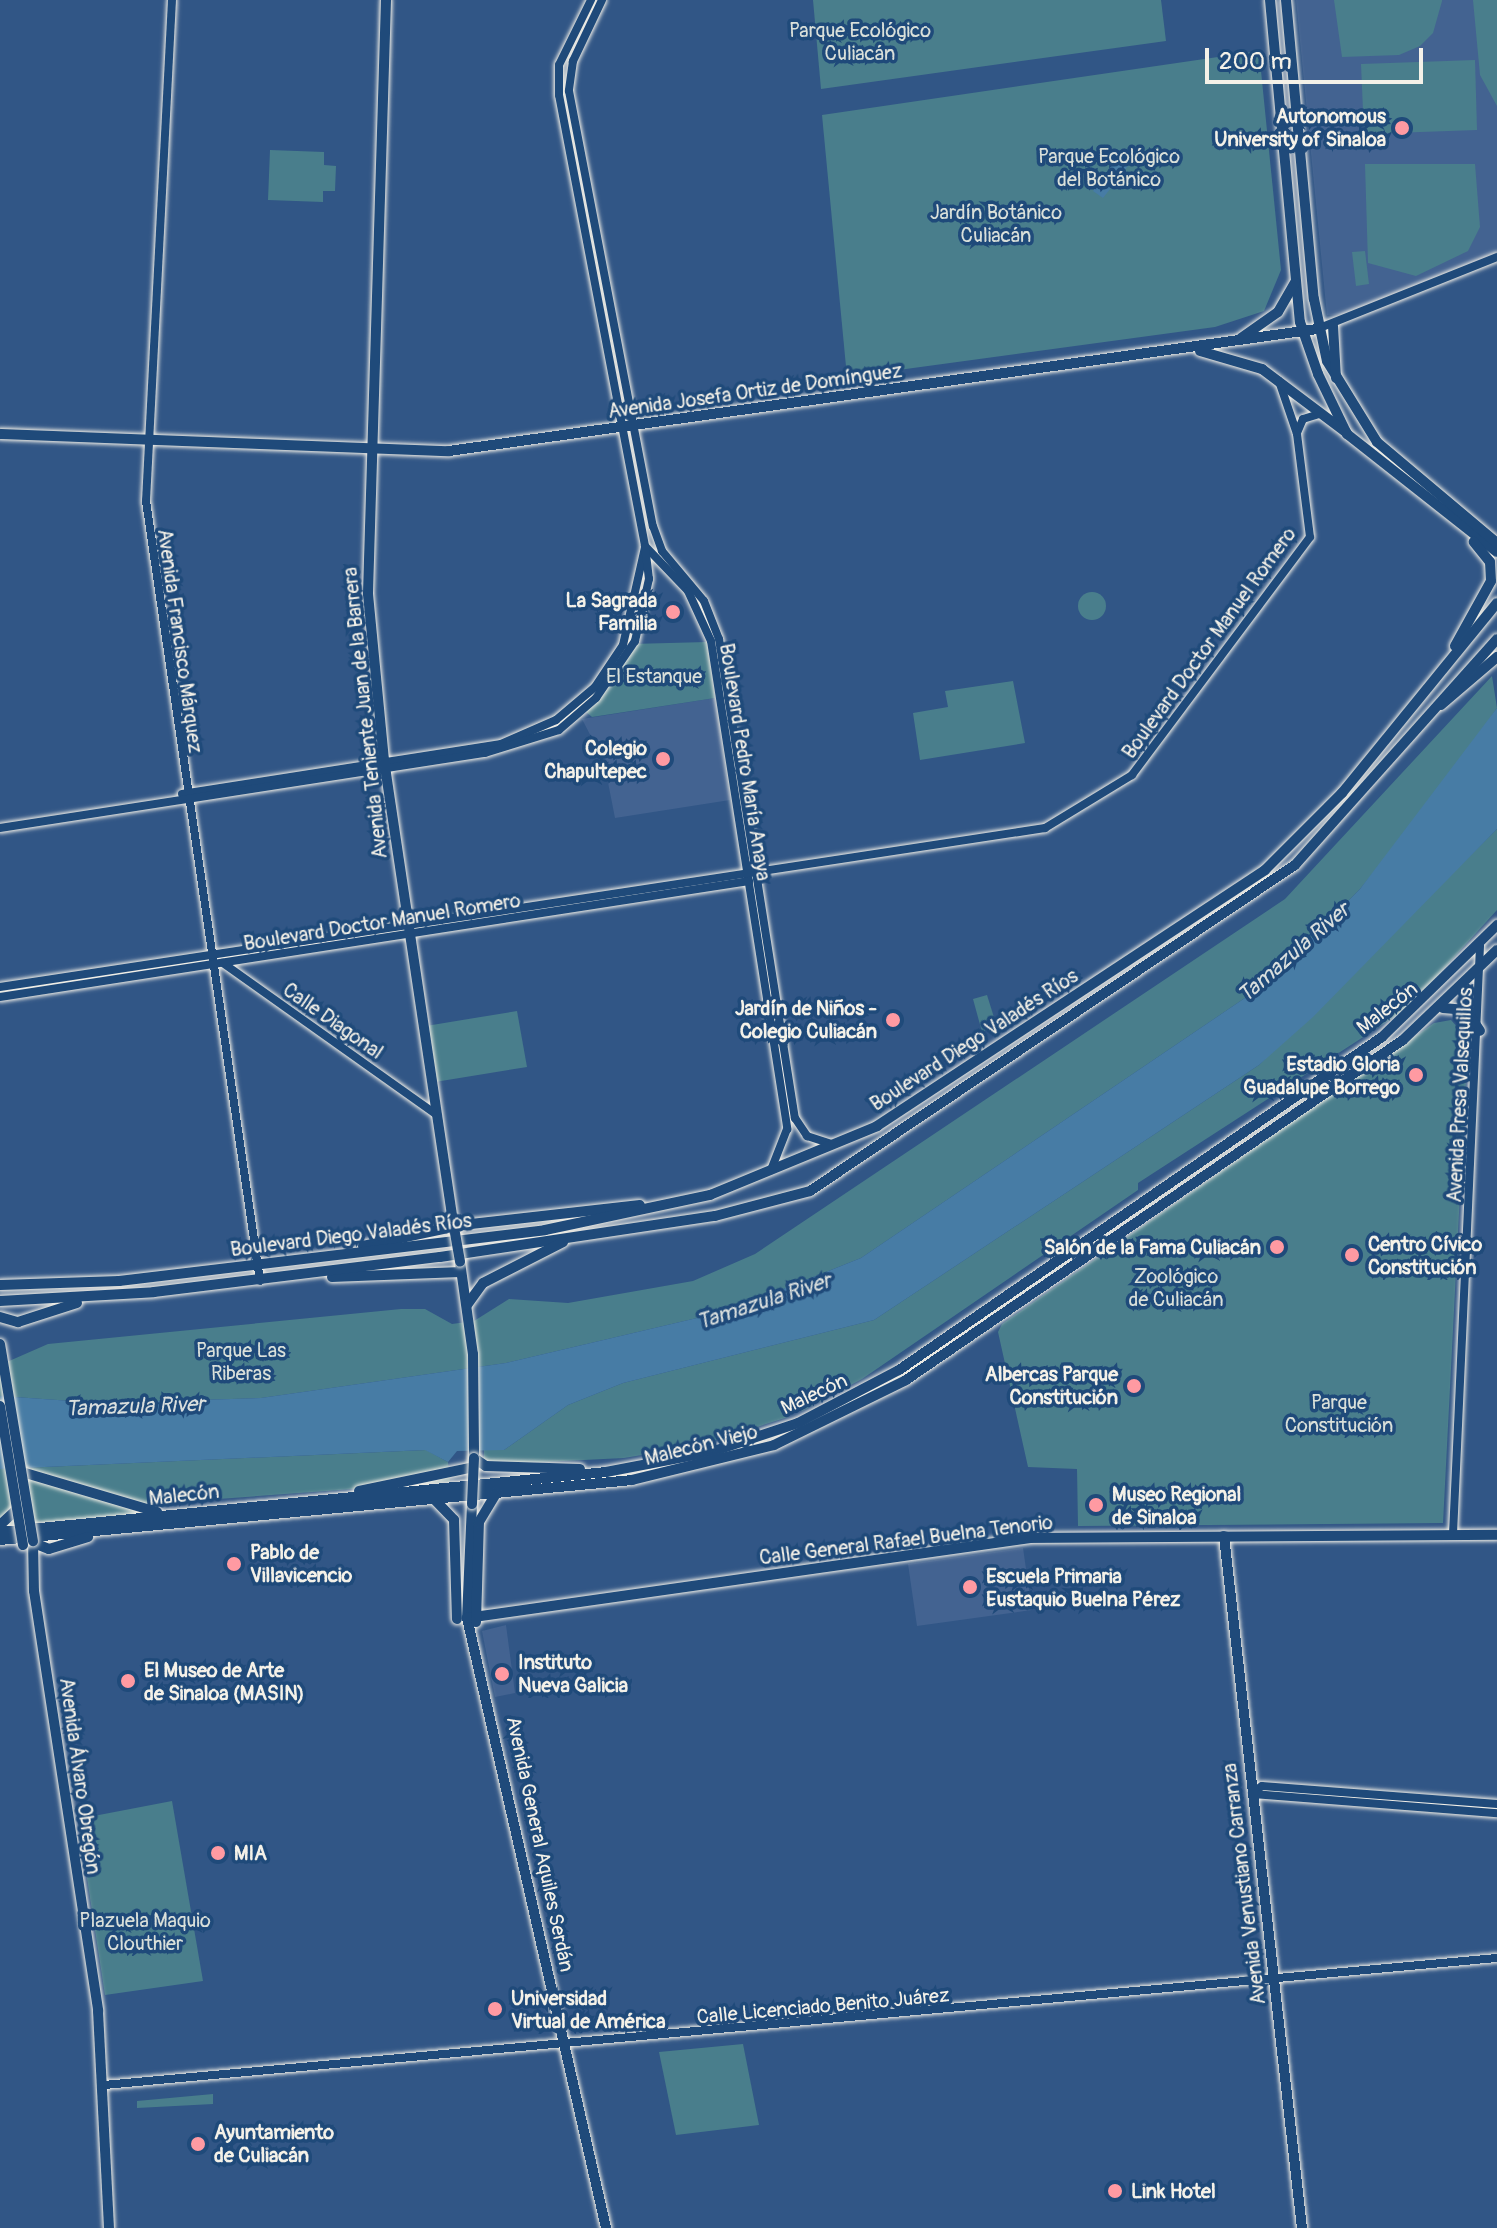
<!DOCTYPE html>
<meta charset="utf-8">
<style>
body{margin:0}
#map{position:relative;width:1497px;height:2228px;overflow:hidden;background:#315686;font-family:Pangolin,sans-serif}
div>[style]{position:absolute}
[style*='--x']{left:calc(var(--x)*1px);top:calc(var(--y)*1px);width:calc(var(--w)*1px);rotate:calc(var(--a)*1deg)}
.built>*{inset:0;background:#436391}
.green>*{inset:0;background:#497e8c}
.round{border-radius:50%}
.water>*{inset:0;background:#477ca5}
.roads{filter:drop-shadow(0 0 2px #f4f1e8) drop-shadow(0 0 2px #f4f1e8)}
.minor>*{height:8px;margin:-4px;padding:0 4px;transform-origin:4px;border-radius:4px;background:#1f4a7a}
.major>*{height:10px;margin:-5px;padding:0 5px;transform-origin:5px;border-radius:5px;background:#1f4a7a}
.bridges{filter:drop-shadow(0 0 2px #f4f1e8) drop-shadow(0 0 2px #f4f1e8)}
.major-bridge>*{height:10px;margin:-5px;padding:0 5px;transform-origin:5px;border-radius:5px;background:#1f4a7a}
.dots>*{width:22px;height:22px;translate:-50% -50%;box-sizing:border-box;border:4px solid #1f4a7a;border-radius:50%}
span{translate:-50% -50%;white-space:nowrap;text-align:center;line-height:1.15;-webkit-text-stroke:7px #1f4a7a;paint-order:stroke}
.park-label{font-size:20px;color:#dae0da}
.poi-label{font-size:20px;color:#f4f1e8;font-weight:700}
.right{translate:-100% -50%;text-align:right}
.left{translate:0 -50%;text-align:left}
.street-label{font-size:20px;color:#f4f1e8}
.water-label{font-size:22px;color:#dadfde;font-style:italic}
.scale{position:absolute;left:1205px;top:48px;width:218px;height:36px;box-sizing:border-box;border:4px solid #f4f1e8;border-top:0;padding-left:10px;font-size:24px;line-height:28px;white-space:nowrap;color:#f4f1e8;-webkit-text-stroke:6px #1f4a7a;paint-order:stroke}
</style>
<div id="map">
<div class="built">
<div style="clip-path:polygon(1296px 0,1497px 0,1497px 252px,1349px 314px,1327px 315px)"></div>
<div style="clip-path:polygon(715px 698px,730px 800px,615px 818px,604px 762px,582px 719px)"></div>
<div style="clip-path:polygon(1023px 1548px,1032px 1610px,917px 1626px,908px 1564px)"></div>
<div style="clip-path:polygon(506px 1625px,515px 1693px,495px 1697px,482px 1631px)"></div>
</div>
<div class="green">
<div style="clip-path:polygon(813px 0,1161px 0,1166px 41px,821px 89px)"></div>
<div style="clip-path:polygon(1334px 0,1442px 0,1442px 1px,1433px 33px,1420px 46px,1399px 55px,1342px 57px)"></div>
<div style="clip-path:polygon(1473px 0,1497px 0,1497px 106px,1480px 75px)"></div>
<div style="clip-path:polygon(1259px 51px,1281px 270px,1264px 311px,1215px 327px,847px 377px,822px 115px)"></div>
<div style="clip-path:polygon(1475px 60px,1477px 130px,1364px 134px,1361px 64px)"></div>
<div style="clip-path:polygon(270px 150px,324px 152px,324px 165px,336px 166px,335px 191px,323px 191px,323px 202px,268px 200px)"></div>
<div style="clip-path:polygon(1365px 164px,1475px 164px,1480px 227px,1468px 251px,1416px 276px,1368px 263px)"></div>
<div style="clip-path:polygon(1365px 251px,1369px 284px,1356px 286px,1352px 252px)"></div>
<div class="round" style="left:1078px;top:592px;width:28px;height:28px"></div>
<div style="clip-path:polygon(707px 642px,715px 698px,592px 717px,585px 711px,631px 644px)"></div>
<div style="clip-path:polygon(1492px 676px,1497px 708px,1444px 785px,1360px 889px,1270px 981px,861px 1258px,731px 1310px,506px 1363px,261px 1398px,100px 1403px,0 1396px,0 1365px,48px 1344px,401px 1309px,425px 1309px,452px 1324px,474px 1321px,509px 1299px,568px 1303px,693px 1281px,755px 1254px,1285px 899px)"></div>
<div style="clip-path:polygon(1013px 681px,1025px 743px,920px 760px,913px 713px,948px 707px,945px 691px)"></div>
<div style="clip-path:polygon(1497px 829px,1497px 910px,1408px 1008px,1138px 1183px,1138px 1190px,862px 1379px,802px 1411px,793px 1408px,788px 1417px,701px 1445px,624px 1458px,484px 1465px,484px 1446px,504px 1450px,568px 1405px,623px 1383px,874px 1320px,1259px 1065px)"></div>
<div style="clip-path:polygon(987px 995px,997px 1027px,982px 1032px,973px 999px)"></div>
<div style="clip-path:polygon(517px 1011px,527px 1067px,435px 1082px,426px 1026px)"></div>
<div style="clip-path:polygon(1451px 1020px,1468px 1039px,1443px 1523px,1078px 1526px,1077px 1469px,1028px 1467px,998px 1332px,1002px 1324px,1434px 1023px)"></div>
<div style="clip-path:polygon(426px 1450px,448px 1462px,450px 1482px,150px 1504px,135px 1514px,0 1526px,0 1469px)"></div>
<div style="clip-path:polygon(172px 1801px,203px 1981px,105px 1995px,78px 1819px)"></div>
<div style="clip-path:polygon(743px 2044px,759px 2125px,676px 2135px,659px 2052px)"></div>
<div style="clip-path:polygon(213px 2094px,213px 2104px,137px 2108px,137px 2101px)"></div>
</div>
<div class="water">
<div style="clip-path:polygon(1123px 150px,1134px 158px,1103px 198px,1093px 191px)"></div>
<div style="clip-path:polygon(1497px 708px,1497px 829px,1313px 1017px,1259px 1065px,874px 1320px,623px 1383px,568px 1405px,504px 1450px,457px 1451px,448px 1462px,425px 1450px,0 1469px,0 1396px,100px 1403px,261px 1398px,506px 1363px,731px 1310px,861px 1258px,1270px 981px,1360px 889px)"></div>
</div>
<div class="roads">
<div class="minor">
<div style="--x:172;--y:0;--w:502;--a:92.97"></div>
<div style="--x:146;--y:501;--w:788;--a:81.68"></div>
<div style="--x:591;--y:0;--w:72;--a:116.2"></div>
<div style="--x:559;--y:65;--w:30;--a:90"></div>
<div style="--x:559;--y:95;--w:459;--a:79.2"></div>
<div style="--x:645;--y:546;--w:62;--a:46.3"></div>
<div style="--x:688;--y:591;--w:55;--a:65.3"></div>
<div style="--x:711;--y:641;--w:494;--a:81.1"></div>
<div style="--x:787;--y:1129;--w:44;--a:111.3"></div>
<div style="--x:602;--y:0;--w:68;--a:115.4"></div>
<div style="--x:573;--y:61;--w:30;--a:98"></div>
<div style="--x:569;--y:91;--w:443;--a:79.1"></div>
<div style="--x:653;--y:526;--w:27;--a:70"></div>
<div style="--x:662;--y:551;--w:65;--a:50"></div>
<div style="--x:704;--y:601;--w:41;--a:68.5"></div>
<div style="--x:719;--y:639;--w:485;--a:81"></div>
<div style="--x:795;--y:1118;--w:22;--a:56"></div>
<div style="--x:807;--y:1136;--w:26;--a:18"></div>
<div style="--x:1317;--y:329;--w:194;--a:-21.8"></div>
<div style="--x:1297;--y:433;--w:15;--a:-67"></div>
<div style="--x:1303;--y:419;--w:17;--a:-17"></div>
<div style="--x:182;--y:794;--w:323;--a:-8.9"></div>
<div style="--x:501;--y:744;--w:60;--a:-23.6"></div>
<div style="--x:556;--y:720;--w:51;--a:-40.2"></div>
<div style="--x:595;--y:687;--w:50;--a:-56.3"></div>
<div style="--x:623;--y:645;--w:100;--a:-77.3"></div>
<div style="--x:0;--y:828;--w:491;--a:-8.8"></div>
<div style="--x:485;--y:753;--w:77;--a:-17.3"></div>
<div style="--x:559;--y:730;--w:49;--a:-40.9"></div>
<div style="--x:596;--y:698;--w:69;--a:-55.6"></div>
<div style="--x:635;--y:641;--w:64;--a:-77.3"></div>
<div style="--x:649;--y:579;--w:32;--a:-97"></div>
<div style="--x:223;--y:963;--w:262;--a:35.4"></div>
<div style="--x:0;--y:987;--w:1057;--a:-8.65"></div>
<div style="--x:1045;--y:828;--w:102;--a:-31.3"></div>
<div style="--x:1132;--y:775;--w:297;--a:-53.2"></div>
<div style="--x:1310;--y:537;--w:104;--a:-97.2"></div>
<div style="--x:1297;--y:434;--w:56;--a:-108.8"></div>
<div style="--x:0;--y:997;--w:758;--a:-8.8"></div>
<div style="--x:1453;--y:1534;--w:589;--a:-87.37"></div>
<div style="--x:1252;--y:1793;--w:12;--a:-35"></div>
<div style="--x:1262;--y:1786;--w:236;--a:4.4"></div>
<div style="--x:1253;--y:1794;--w:245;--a:4.5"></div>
<div style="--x:104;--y:2085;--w:1399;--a:-5.21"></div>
</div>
<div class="major">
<div style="--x:386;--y:0;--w:594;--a:91.74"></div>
<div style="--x:368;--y:594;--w:167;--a:84.5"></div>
<div style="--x:384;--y:760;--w:478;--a:81.5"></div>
<div style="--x:1270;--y:0;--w:323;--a:84.7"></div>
<div style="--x:1300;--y:322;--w:55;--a:70.9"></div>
<div style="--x:1318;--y:374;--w:67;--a:64.2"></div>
<div style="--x:1347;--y:434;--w:191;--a:38.2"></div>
<div style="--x:1286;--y:0;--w:300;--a:84.7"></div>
<div style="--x:1314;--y:299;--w:63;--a:78.2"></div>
<div style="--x:1327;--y:361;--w:95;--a:58.3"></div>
<div style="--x:1377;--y:442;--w:157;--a:40.1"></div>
<div style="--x:1333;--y:326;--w:52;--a:86.7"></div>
<div style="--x:1241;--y:338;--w:45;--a:-35.1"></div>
<div style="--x:1278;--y:312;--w:34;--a:-60"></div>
<div style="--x:1200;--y:351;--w:65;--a:16.2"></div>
<div style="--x:1262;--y:369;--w:106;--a:37"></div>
<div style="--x:0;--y:434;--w:449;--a:2.2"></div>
<div style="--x:449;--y:451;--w:877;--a:-8"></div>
<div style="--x:1455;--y:646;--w:74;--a:-61"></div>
<div style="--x:1491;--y:581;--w:19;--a:-93"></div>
<div style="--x:1490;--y:562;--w:26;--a:-129"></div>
<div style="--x:1441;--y:705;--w:74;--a:-40.6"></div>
<div style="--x:1443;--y:1008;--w:23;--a:5"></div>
<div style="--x:1466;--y:1010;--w:25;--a:56"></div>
<div style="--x:363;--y:1246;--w:101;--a:-12"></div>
<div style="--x:462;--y:1225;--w:179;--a:-6.4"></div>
<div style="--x:460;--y:1262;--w:93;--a:82"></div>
<div style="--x:473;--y:1354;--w:104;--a:89.4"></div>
<div style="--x:474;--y:1458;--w:14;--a:34"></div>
<div style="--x:486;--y:1466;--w:94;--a:1.8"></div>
<div style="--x:332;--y:1277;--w:129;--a:-2.2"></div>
<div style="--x:0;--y:1285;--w:119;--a:-1.9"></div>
<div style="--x:119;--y:1281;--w:429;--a:-6.8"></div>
<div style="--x:545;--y:1230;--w:169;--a:-12"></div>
<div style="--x:710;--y:1195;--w:181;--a:-22.4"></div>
<div style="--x:877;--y:1126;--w:465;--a:-33.4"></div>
<div style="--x:1265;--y:870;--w:109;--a:-45"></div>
<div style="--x:1342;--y:793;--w:245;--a:-50.8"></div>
<div style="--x:0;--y:1301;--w:154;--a:-3.3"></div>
<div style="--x:154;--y:1292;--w:288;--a:-7"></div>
<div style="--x:440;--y:1257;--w:278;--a:-8.5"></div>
<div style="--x:715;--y:1216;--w:98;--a:-14.7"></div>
<div style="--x:810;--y:1191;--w:584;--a:-33.91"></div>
<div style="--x:1295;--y:865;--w:303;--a:-48.2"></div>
<div style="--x:467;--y:1305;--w:27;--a:-54"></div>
<div style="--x:483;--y:1283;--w:90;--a:-27.1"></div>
<div style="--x:0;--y:1317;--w:19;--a:16"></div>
<div style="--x:18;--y:1322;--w:62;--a:-17.9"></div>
<div style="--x:22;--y:1472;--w:141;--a:16.5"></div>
<div style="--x:359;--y:1491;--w:117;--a:-11.8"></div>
<div style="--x:434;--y:1499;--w:29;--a:46"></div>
<div style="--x:454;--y:1520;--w:99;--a:88.3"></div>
<div style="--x:472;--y:1504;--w:114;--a:92.5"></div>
<div style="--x:467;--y:1618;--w:626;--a:77.16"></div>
<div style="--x:0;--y:1525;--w:23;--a:-43"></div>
<div style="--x:0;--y:1532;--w:609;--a:-5.65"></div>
<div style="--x:606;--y:1472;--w:107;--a:-10.8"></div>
<div style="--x:711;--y:1452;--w:92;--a:-18.4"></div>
<div style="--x:798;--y:1423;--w:114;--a:-27.7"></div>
<div style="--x:899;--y:1370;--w:587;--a:-34.58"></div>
<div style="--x:1382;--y:1037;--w:161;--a:-44.2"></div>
<div style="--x:1224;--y:1536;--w:696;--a:83.57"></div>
<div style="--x:0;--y:1540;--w:635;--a:-5.42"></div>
<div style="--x:632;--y:1480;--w:146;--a:-13.8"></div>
<div style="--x:774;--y:1445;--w:147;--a:-26.2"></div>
<div style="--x:906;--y:1380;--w:602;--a:-34.38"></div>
<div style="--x:1403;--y:1040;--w:130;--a:-43.8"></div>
<div style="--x:33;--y:1541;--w:50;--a:88.9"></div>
<div style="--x:34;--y:1591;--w:425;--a:81.3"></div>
<div style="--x:98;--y:2011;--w:217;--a:87.1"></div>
<div style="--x:34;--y:1543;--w:16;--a:22"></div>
<div style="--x:49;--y:1549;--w:41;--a:-17.1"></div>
<div style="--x:467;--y:1618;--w:569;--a:-8.09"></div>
<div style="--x:1030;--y:1538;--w:467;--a:-0.4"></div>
<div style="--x:476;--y:1622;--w:100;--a:-88.3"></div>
<div style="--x:479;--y:1522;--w:33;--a:-59"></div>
</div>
</div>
<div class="bridges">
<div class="major-bridge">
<div style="--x:455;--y:1233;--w:29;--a:80"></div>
<div style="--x:0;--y:1344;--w:200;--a:80.5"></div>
<div style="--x:0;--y:1406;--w:141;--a:80.6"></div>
<div style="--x:472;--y:1504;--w:46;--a:-87.5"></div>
</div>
</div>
<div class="dots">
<div style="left:1402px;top:128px;background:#ff9aa2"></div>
<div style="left:673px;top:612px;background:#ff9aa2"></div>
<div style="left:663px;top:759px;background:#ff9aa2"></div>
<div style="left:893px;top:1020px;background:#ff9aa2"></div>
<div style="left:1416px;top:1075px;background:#ff9aa2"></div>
<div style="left:1277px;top:1247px;background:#ff9aa2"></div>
<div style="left:1352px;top:1255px;background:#ff9aa2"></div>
<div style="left:1134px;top:1386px;background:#ff9aa2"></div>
<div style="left:1096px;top:1505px;background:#ff9aa2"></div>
<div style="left:234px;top:1564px;background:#ff9aa2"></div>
<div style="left:970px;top:1587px;background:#ff9aa2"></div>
<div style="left:502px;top:1674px;background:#ff9aa2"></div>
<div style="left:128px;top:1681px;background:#ff9aa2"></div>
<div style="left:218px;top:1853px;background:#ff9aa2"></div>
<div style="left:495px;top:2009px;background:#ff9aa2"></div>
<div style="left:198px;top:2144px;background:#ff9aa2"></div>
<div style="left:1115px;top:2191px;background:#ff9aa2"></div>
</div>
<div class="park-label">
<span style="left:860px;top:42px">Parque Ecológico<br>Culiacán</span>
<span style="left:1109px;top:168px">Parque Ecológico<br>del Botánico</span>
<span style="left:996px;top:224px">Jardín Botánico<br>Culiacán</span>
<span style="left:654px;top:676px">El Estanque</span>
<span style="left:1176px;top:1288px">Zoológico<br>de Culiacán</span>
<span style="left:241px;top:1362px">Parque Las<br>Riberas</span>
<span style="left:1339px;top:1414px">Parque<br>Constitución</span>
<span style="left:145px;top:1932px">Plazuela Maquio<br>Clouthier</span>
</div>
<div class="poi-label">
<span class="right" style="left:1386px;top:128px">Autonomous<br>University of Sinaloa</span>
<span class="right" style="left:657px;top:612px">La Sagrada<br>Familia</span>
<span class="right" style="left:647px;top:760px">Colegio<br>Chapultepec</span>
<span class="right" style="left:877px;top:1020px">Jardín de Niños -<br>Colegio Culiacán</span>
<span class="right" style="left:1400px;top:1076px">Estadio Gloria<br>Guadalupe Borrego</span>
<span class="left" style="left:1368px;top:1256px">Centro Cívico<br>Constitución</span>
<span class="right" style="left:1261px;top:1247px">Salón de la Fama Culiacán</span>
<span class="right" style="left:1118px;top:1386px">Albercas Parque<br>Constitución</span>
<span class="left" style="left:1112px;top:1506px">Museo Regional<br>de Sinaloa</span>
<span class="left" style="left:250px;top:1564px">Pablo de<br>Villavicencio</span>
<span class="left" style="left:986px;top:1588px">Escuela Primaria<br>Eustaquio Buelna Pérez</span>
<span class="left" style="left:518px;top:1674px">Instituto<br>Nueva Galicia</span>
<span class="left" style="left:144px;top:1682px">El Museo de Arte<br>de Sinaloa (MASIN)</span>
<span class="left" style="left:234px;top:1853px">MIA</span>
<span class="left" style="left:511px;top:2010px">Universidad<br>Virtual de América</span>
<span class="left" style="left:214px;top:2144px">Ayuntamiento<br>de Culiacán</span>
<span class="left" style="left:1131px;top:2191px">Link Hotel</span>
</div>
<div class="street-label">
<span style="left:755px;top:391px;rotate:-8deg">Avenida Josefa Ortiz de Domínguez</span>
<span style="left:180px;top:641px;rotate:82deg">Avenida Francisco Márquez</span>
<span style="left:1209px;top:643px;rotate:-54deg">Boulevard Doctor Manuel Romero</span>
<span style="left:365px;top:713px;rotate:-96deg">Avenida Teniente Juan de la Barrera</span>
<span style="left:745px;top:762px;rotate:81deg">Boulevard Pedro María Anaya</span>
<span style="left:382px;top:922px;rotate:-9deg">Boulevard Doctor Manuel Romero</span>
<span style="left:1387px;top:1008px;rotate:-38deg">Malecón</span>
<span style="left:333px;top:1021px;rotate:35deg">Calle Diagonal</span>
<span style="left:974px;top:1040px;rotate:-33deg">Boulevard Diego Valadés Ríos</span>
<span style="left:1460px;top:1095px;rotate:-87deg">Avenida Presa Valsequillos</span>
<span style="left:351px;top:1235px;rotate:-7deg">Boulevard Diego Valadés Ríos</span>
<span style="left:814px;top:1394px;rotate:-25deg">Malecón</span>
<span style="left:701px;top:1445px;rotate:-14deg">Malecón Viejo</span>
<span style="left:184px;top:1495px;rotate:-6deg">Malecón</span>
<span style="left:906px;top:1540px;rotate:-7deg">Calle General Rafael Buelna Tenorio</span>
<span style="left:80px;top:1776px;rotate:82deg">Avenida Álvaro Obregón</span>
<span style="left:540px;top:1844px;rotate:78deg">Avenida General Aquiles Serdán</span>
<span style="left:1244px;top:1884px;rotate:-97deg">Avenida Venustiano Carranza</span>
<span style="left:823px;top:2006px;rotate:-5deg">Calle Licenciado Benito Juárez</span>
</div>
<div class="water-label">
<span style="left:1294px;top:953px;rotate:-41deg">Tamazula River</span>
<span style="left:764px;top:1302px;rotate:-18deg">Tamazula River</span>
<span style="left:135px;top:1407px;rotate:-2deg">Tamazula River</span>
</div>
<div class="scale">200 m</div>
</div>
